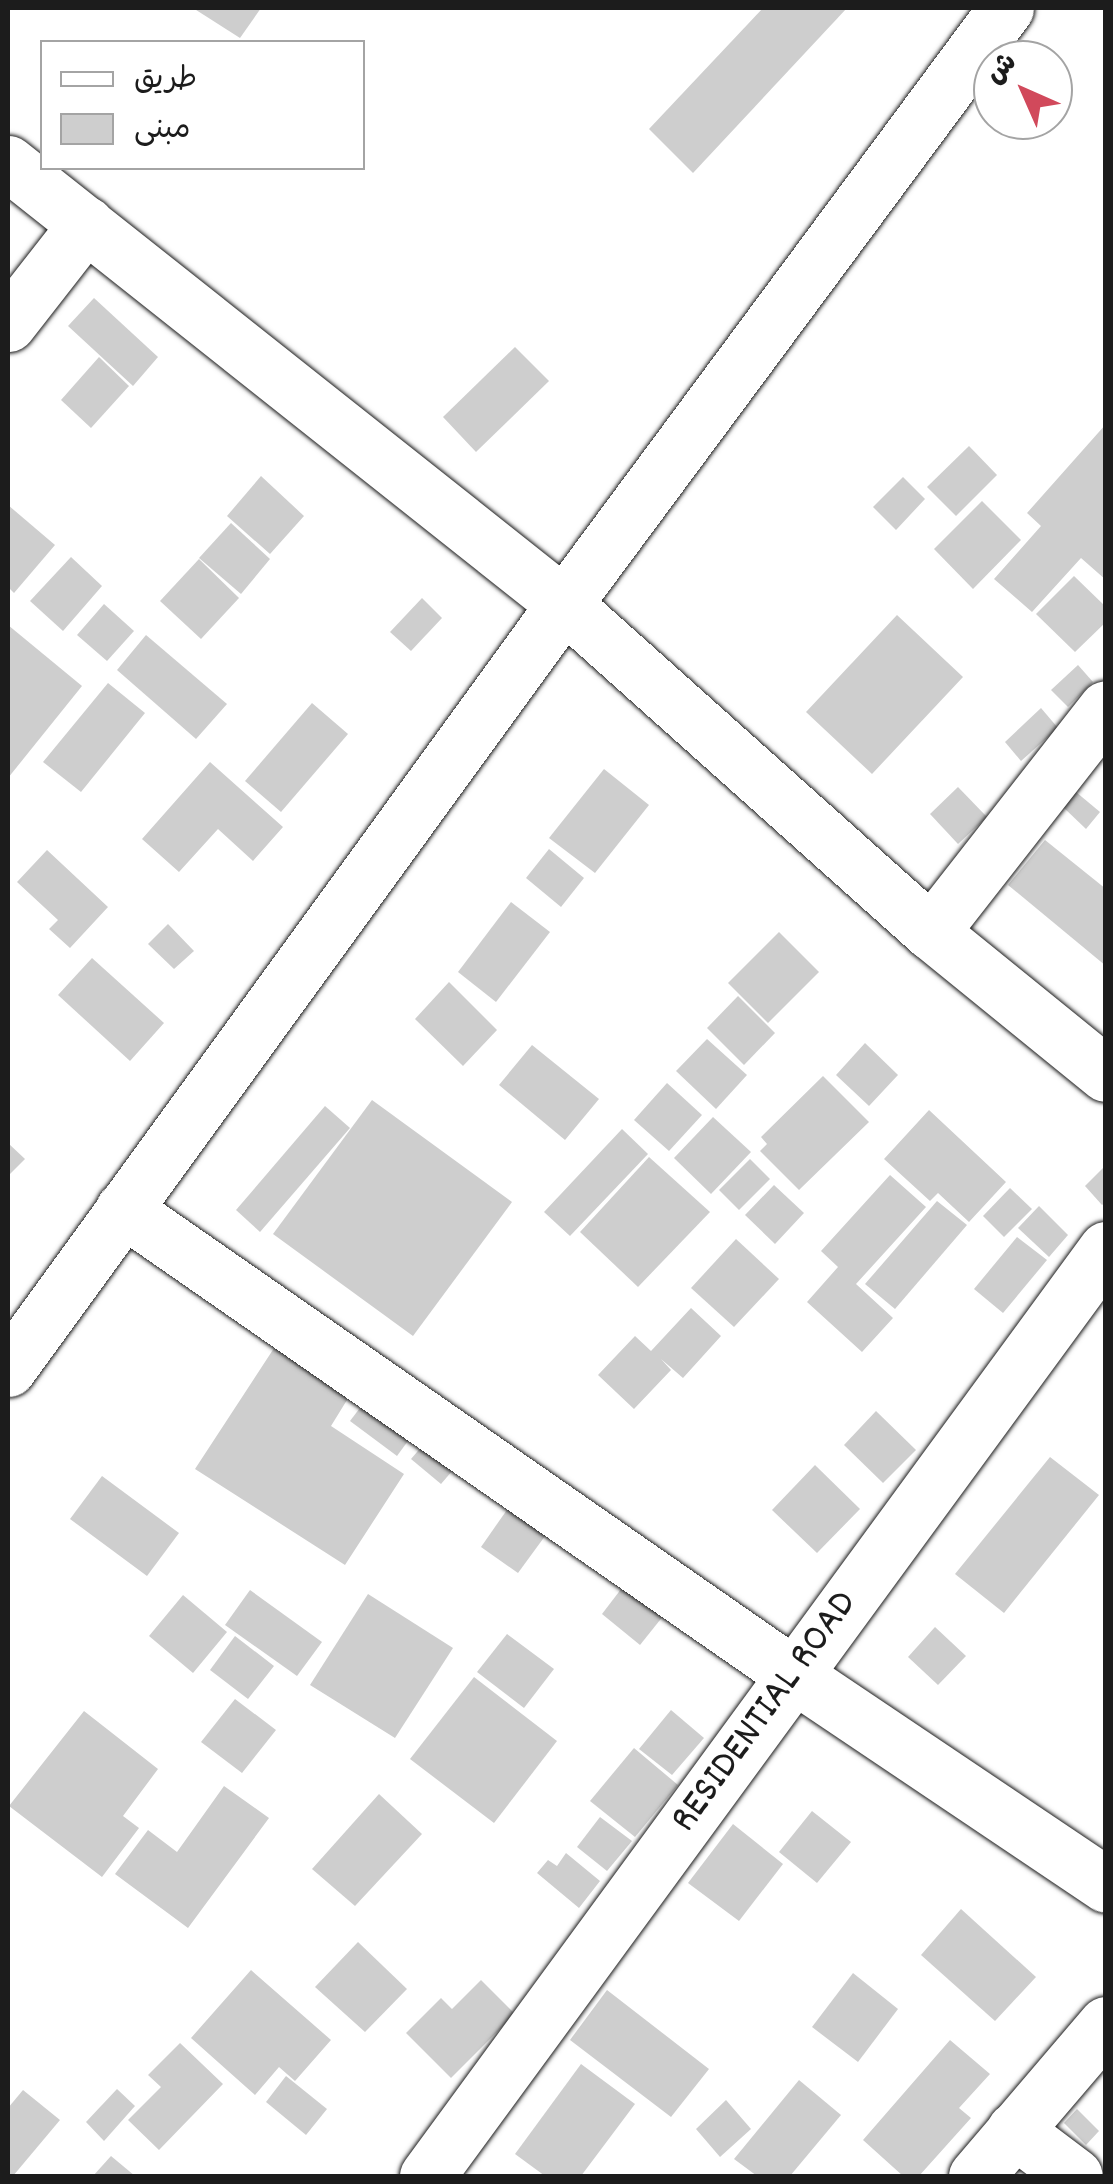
<!DOCTYPE html>
<meta charset="utf-8">
<style>
body{margin:0}
#map{position:relative;width:1113px;height:2184px;overflow:hidden;background:#fff;font-family:Dekko,"Playpen Sans Arabic",sans-serif}
div>[style]{position:absolute}
[style*='--x']{left:calc(var(--x)*1px);top:calc(var(--y)*1px);width:calc(var(--w)*1px);rotate:calc(var(--a)*1deg)}
.building>*{inset:0;background:#cecece}
.roads{filter:drop-shadow(0 0 2px #1c1c1c) drop-shadow(0 0 2px #1c1c1c)}
.minor>*{height:55px;margin:-27.5px;padding:0 27.5px;transform-origin:27.5px;border-radius:27.5px;background:#fff}
span{translate:-50% -50%;white-space:nowrap;text-align:center;line-height:1.15;-webkit-text-stroke:9px #fff;paint-order:stroke}
.street-label{font-size:40px;color:#1c1c1c}
.frame{position:absolute;inset:0;border:10px solid #1c1c1c;pointer-events:none}
.legend{position:absolute;left:40px;top:40px;width:325px;height:130px;box-sizing:border-box;background:#fff;border:2px solid #a4a4a4;margin:0;padding:12px 18px;list-style:none;font-size:30px;color:#1c1c1c}
.legend li{display:flex;align-items:center;gap:20px;height:50px}
.legend b{width:50px;border:2px solid #a4a4a4}
.north{position:absolute;left:973px;top:40px;width:100px;height:100px;box-sizing:border-box;background:#fff;border:2px solid #a4a4a4;border-radius:50%;rotate:315deg;font-size:28px;font-weight:700;line-height:40px;text-align:center;color:#1c1c1c}
.north::after{content:'';display:block;margin:auto;width:35px;height:45px;background:#d1495b;clip-path:polygon(50% 0,100% 100%,50% 72%,0 100%)}
</style>
<div id="map">
<div class="building">
<div style="clip-path:polygon(193px 8px,261px 8px,240px 38px)"></div>
<div style="clip-path:polygon(763px 8px,847px 8px,693px 173px,649px 129px)"></div>
<div style="clip-path:polygon(94px 298px,158px 357px,133px 386px,68px 326px)"></div>
<div style="clip-path:polygon(515px 347px,549px 381px,476px 452px,443px 417px)"></div>
<div style="clip-path:polygon(99px 357px,129px 386px,91px 428px,61px 400px)"></div>
<div style="clip-path:polygon(1106px 424px,1106px 580px,1081px 558px,1032px 612px,994px 579px,1041px 526px,1027px 513px)"></div>
<div style="clip-path:polygon(969px 446px,997px 475px,956px 516px,927px 487px)"></div>
<div style="clip-path:polygon(261px 476px,304px 516px,270px 554px,227px 516px)"></div>
<div style="clip-path:polygon(903px 477px,925px 499px,896px 530px,873px 507px)"></div>
<div style="clip-path:polygon(982px 501px,1021px 540px,973px 589px,934px 549px)"></div>
<div style="clip-path:polygon(8px 505px,55px 545px,14px 593px,8px 587px)"></div>
<div style="clip-path:polygon(231px 523px,270px 559px,241px 594px,199px 558px)"></div>
<div style="clip-path:polygon(71px 557px,102px 586px,63px 631px,30px 601px)"></div>
<div style="clip-path:polygon(199px 559px,239px 598px,201px 639px,160px 601px)"></div>
<div style="clip-path:polygon(1074px 576px,1106px 607px,1106px 622px,1075px 652px,1036px 614px)"></div>
<div style="clip-path:polygon(422px 598px,442px 618px,411px 651px,390px 632px)"></div>
<div style="clip-path:polygon(104px 604px,134px 631px,107px 661px,77px 635px)"></div>
<div style="clip-path:polygon(897px 615px,963px 677px,872px 774px,806px 712px)"></div>
<div style="clip-path:polygon(8px 625px,82px 686px,8px 778px)"></div>
<div style="clip-path:polygon(146px 635px,227px 704px,196px 739px,117px 670px)"></div>
<div style="clip-path:polygon(1078px 665px,1093px 682px,1068px 707px,1051px 690px)"></div>
<div style="clip-path:polygon(108px 683px,145px 713px,81px 792px,43px 762px)"></div>
<div style="clip-path:polygon(312px 703px,348px 734px,281px 812px,245px 781px)"></div>
<div style="clip-path:polygon(1041px 708px,1058px 728px,1021px 761px,1005px 742px)"></div>
<div style="clip-path:polygon(210px 762px,283px 827px,253px 861px,218px 829px,179px 872px,142px 839px)"></div>
<div style="clip-path:polygon(604px 769px,649px 805px,595px 873px,549px 838px)"></div>
<div style="clip-path:polygon(958px 787px,987px 817px,958px 844px,930px 814px)"></div>
<div style="clip-path:polygon(1076px 792px,1100px 812px,1086px 829px,1063px 807px)"></div>
<div style="clip-path:polygon(1045px 840px,1106px 889px,1106px 966px,1008px 885px)"></div>
<div style="clip-path:polygon(549px 849px,584px 878px,561px 907px,526px 878px)"></div>
<div style="clip-path:polygon(47px 850px,108px 907px,70px 948px,49px 929px,58px 920px,17px 882px)"></div>
<div style="clip-path:polygon(511px 902px,550px 932px,496px 1002px,458px 972px)"></div>
<div style="clip-path:polygon(168px 924px,194px 951px,174px 969px,148px 944px)"></div>
<div style="clip-path:polygon(779px 932px,819px 972px,768px 1023px,728px 983px)"></div>
<div style="clip-path:polygon(92px 958px,164px 1023px,130px 1061px,58px 995px)"></div>
<div style="clip-path:polygon(449px 982px,497px 1030px,463px 1066px,415px 1019px)"></div>
<div style="clip-path:polygon(738px 996px,775px 1033px,744px 1065px,707px 1028px)"></div>
<div style="clip-path:polygon(707px 1039px,747px 1075px,716px 1109px,676px 1071px)"></div>
<div style="clip-path:polygon(865px 1043px,898px 1075px,869px 1106px,836px 1075px)"></div>
<div style="clip-path:polygon(532px 1045px,599px 1099px,565px 1140px,499px 1085px)"></div>
<div style="clip-path:polygon(823px 1076px,869px 1122px,799px 1190px,760px 1151px,767px 1144px,761px 1137px)"></div>
<div style="clip-path:polygon(667px 1083px,702px 1115px,669px 1151px,634px 1120px)"></div>
<div style="clip-path:polygon(372px 1100px,512px 1202px,413px 1336px,273px 1234px)"></div>
<div style="clip-path:polygon(325px 1106px,350px 1128px,260px 1232px,236px 1210px)"></div>
<div style="clip-path:polygon(929px 1110px,1006px 1182px,969px 1222px,938px 1193px,930px 1201px,884px 1159px)"></div>
<div style="clip-path:polygon(713px 1117px,751px 1152px,711px 1194px,674px 1158px)"></div>
<div style="clip-path:polygon(622px 1129px,648px 1154px,570px 1236px,544px 1212px)"></div>
<div style="clip-path:polygon(8px 1143px,25px 1159px,8px 1176px)"></div>
<div style="clip-path:polygon(649px 1157px,710px 1212px,638px 1287px,580px 1232px)"></div>
<div style="clip-path:polygon(750px 1159px,770px 1179px,739px 1210px,719px 1190px)"></div>
<div style="clip-path:polygon(1103px 1168px,1106px 1202px,1102px 1205px,1085px 1186px)"></div>
<div style="clip-path:polygon(890px 1175px,926px 1207px,856px 1284px,893px 1318px,862px 1352px,807px 1302px,838px 1267px,821px 1251px)"></div>
<div style="clip-path:polygon(774px 1185px,804px 1213px,775px 1244px,745px 1215px)"></div>
<div style="clip-path:polygon(1010px 1188px,1032px 1209px,1004px 1237px,983px 1216px)"></div>
<div style="clip-path:polygon(937px 1201px,967px 1225px,895px 1309px,865px 1284px)"></div>
<div style="clip-path:polygon(1039px 1206px,1068px 1235px,1049px 1257px,1018px 1228px)"></div>
<div style="clip-path:polygon(1017px 1237px,1047px 1260px,1003px 1313px,974px 1289px)"></div>
<div style="clip-path:polygon(736px 1239px,779px 1279px,734px 1327px,691px 1288px)"></div>
<div style="clip-path:polygon(691px 1308px,721px 1336px,683px 1378px,661px 1359px,671px 1370px,634px 1409px,598px 1375px,635px 1336px,651px 1351px)"></div>
<div style="clip-path:polygon(280px 1339px,355px 1387px,331px 1426px,404px 1474px,345px 1565px,195px 1469px)"></div>
<div style="clip-path:polygon(369px 1396px,416px 1430px,397px 1456px,350px 1421px)"></div>
<div style="clip-path:polygon(876px 1411px,916px 1450px,883px 1483px,844px 1445px)"></div>
<div style="clip-path:polygon(429px 1438px,459px 1463px,441px 1484px,411px 1459px)"></div>
<div style="clip-path:polygon(1050px 1457px,1099px 1495px,1004px 1613px,955px 1574px)"></div>
<div style="clip-path:polygon(815px 1465px,860px 1509px,817px 1553px,772px 1510px)"></div>
<div style="clip-path:polygon(102px 1476px,179px 1533px,147px 1576px,70px 1519px)"></div>
<div style="clip-path:polygon(511px 1504px,548px 1532px,518px 1573px,481px 1547px)"></div>
<div style="clip-path:polygon(628px 1580px,668px 1610px,640px 1645px,602px 1614px)"></div>
<div style="clip-path:polygon(250px 1590px,322px 1642px,297px 1676px,225px 1625px)"></div>
<div style="clip-path:polygon(368px 1594px,453px 1648px,395px 1738px,310px 1685px)"></div>
<div style="clip-path:polygon(183px 1595px,227px 1632px,193px 1673px,149px 1636px)"></div>
<div style="clip-path:polygon(935px 1627px,966px 1656px,938px 1685px,908px 1657px)"></div>
<div style="clip-path:polygon(507px 1634px,554px 1669px,524px 1708px,477px 1672px)"></div>
<div style="clip-path:polygon(235px 1636px,274px 1666px,248px 1699px,210px 1670px)"></div>
<div style="clip-path:polygon(474px 1677px,557px 1741px,494px 1823px,410px 1759px)"></div>
<div style="clip-path:polygon(235px 1699px,276px 1730px,242px 1773px,201px 1742px)"></div>
<div style="clip-path:polygon(671px 1710px,704px 1738px,672px 1775px,639px 1749px)"></div>
<div style="clip-path:polygon(84px 1711px,158px 1769px,123px 1816px,139px 1828px,102px 1877px,9px 1806px)"></div>
<div style="clip-path:polygon(634px 1748px,678px 1785px,635px 1837px,590px 1801px)"></div>
<div style="clip-path:polygon(224px 1786px,269px 1818px,188px 1928px,115px 1874px,148px 1830px,177px 1852px)"></div>
<div style="clip-path:polygon(379px 1794px,422px 1834px,355px 1906px,312px 1869px)"></div>
<div style="clip-path:polygon(812px 1811px,851px 1842px,817px 1883px,779px 1852px)"></div>
<div style="clip-path:polygon(600px 1817px,632px 1841px,607px 1871px,577px 1847px)"></div>
<div style="clip-path:polygon(733px 1824px,783px 1864px,739px 1921px,688px 1883px)"></div>
<div style="clip-path:polygon(566px 1853px,600px 1881px,579px 1908px,537px 1873px,548px 1860px,557px 1866px)"></div>
<div style="clip-path:polygon(961px 1909px,1036px 1977px,995px 2021px,921px 1955px)"></div>
<div style="clip-path:polygon(358px 1942px,407px 1989px,365px 2032px,315px 1987px)"></div>
<div style="clip-path:polygon(251px 1970px,331px 2040px,295px 2081px,279px 2067px,255px 2095px,191px 2038px)"></div>
<div style="clip-path:polygon(853px 1973px,898px 2009px,858px 2062px,812px 2027px)"></div>
<div style="clip-path:polygon(481px 1980px,515px 2014px,451px 2078px,406px 2033px,441px 1998px,452px 2009px)"></div>
<div style="clip-path:polygon(607px 1990px,709px 2069px,671px 2117px,570px 2040px)"></div>
<div style="clip-path:polygon(950px 2040px,990px 2074px,959px 2108px,971px 2118px,919px 2176px,903px 2176px,863px 2140px)"></div>
<div style="clip-path:polygon(180px 2043px,223px 2084px,159px 2150px,128px 2120px,161px 2087px,148px 2075px)"></div>
<div style="clip-path:polygon(581px 2064px,635px 2104px,581px 2176px,545px 2176px,515px 2154px)"></div>
<div style="clip-path:polygon(286px 2076px,327px 2109px,306px 2135px,266px 2102px)"></div>
<div style="clip-path:polygon(799px 2080px,841px 2115px,790px 2176px,757px 2176px,734px 2159px)"></div>
<div style="clip-path:polygon(117px 2089px,135px 2106px,104px 2141px,86px 2122px)"></div>
<div style="clip-path:polygon(23px 2090px,60px 2120px,13px 2176px,8px 2176px,8px 2108px)"></div>
<div style="clip-path:polygon(726px 2100px,751px 2129px,720px 2157px,696px 2129px)"></div>
<div style="clip-path:polygon(1077px 2109px,1099px 2131px,1086px 2145px,1064px 2123px)"></div>
<div style="clip-path:polygon(111px 2156px,135px 2176px,93px 2176px)"></div>
</div>
<div class="roads">
<div class="minor">
<div style="--x:8;--y:163;--w:710;--a:38.42"></div>
<div style="--x:564;--y:604;--w:492;--a:41.8"></div>
<div style="--x:931;--y:932;--w:225;--a:39.1"></div>
<div style="--x:8;--y:324;--w:127;--a:-52"></div>
<div style="--x:931;--y:932;--w:284;--a:-52"></div>
<div style="--x:123;--y:1209;--w:817;--a:34.78"></div>
<div style="--x:794;--y:1675;--w:376;--a:33.9"></div>
<div style="--x:8;--y:1369;--w:946;--a:-53.99"></div>
<div style="--x:564;--y:604;--w:742;--a:-53.44"></div>
<div style="--x:1014;--y:2130;--w:76;--a:37"></div>
<div style="--x:427;--y:2176;--w:1149;--a:-53.78"></div>
<div style="--x:976;--y:2176;--w:200;--a:-49.5"></div>
</div>
</div>
<div class="street-label">
<span style="left:766px;top:1713px;rotate:-54deg">RESIDENTIAL ROAD</span>
</div>
<div class="frame"></div>
<ul class="legend">
<li><b style="height:12px;background:#fff"></b>طريق</li>
<li><b style="height:28px;background:#cecece"></b>مبنى</li>
</ul>
<div class="north">ش</div>
</div>
